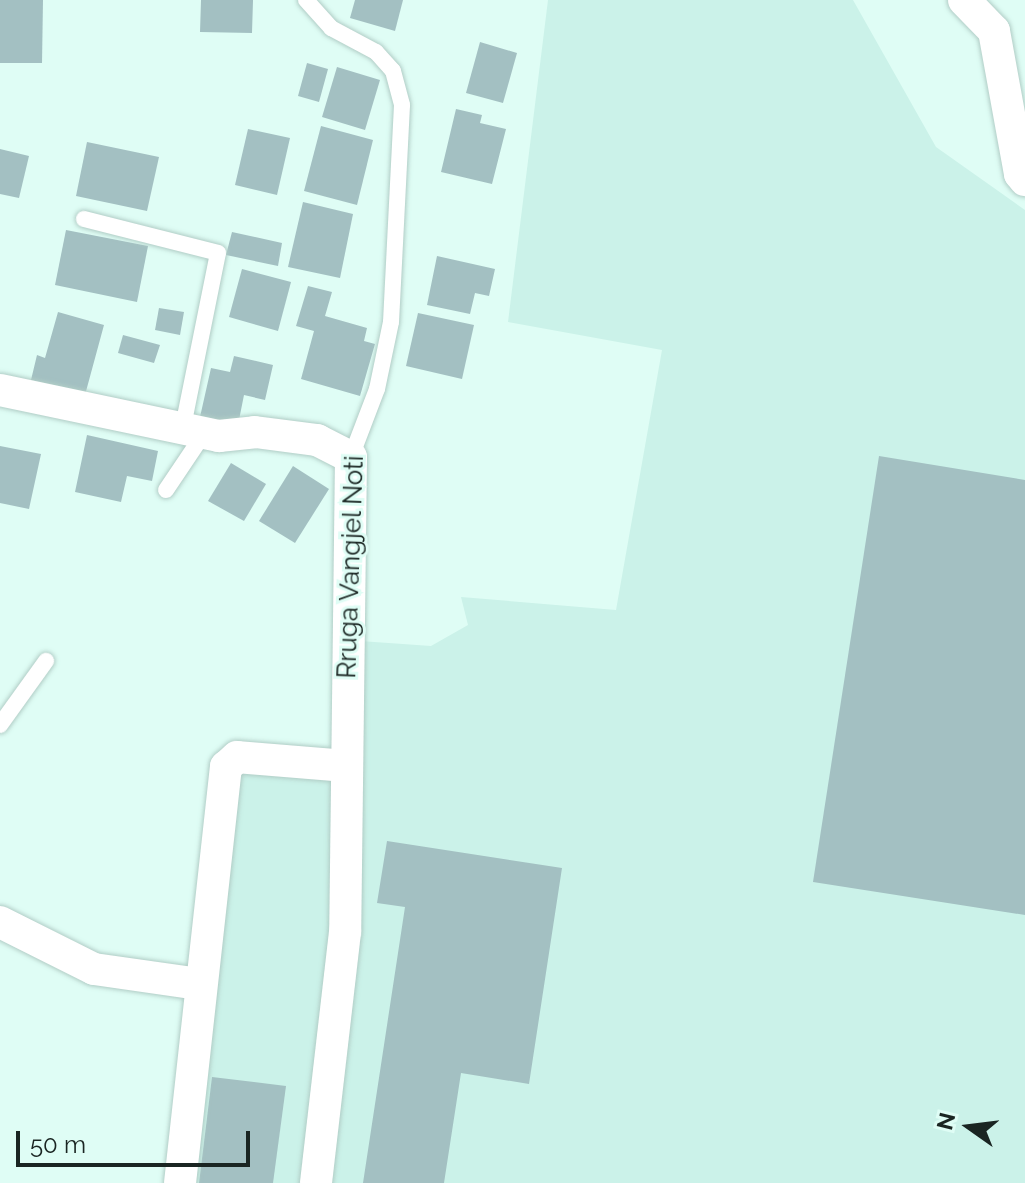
<!DOCTYPE html>
<style>
body{margin:0}
#map{position:relative;width:1025px;height:1183px;overflow:hidden;background:#dffdf5;font-family:Raleway,sans-serif}
div>[style]{position:absolute}
.built>*{inset:0;background:#cbf2e9}
.building>*{inset:0;background:#a3c0c2}
.roads{filter:drop-shadow(0 0 2px #b1cdc6) drop-shadow(0 0 2px #b1cdc6)}
.lane>*{height:16px;margin:-8px;padding:0 8px;transform-origin:8px;border-radius:8px;background:#fff}
.street>*{height:32px;margin:-16px;padding:0 16px;transform-origin:16px;border-radius:16px;background:#fff}
span{translate:-50% -50%;white-space:nowrap;text-align:center;line-height:1.15;-webkit-text-stroke:6px #dffdf5;paint-order:stroke}
.street-label{font-size:26px;color:#1a2522}
.north{position:absolute;left:929px;top:1087px;width:80px;height:80px;-webkit-text-stroke:6px #dffdf5;paint-order:stroke;rotate:284deg;font-size:22px;font-weight:700;line-height:32px;text-align:center;color:#1a2522}
.north::after{content:'';display:block;margin:auto;width:28px;height:36px;background:#1a2522;clip-path:polygon(50% 0,100% 100%,50% 72%,0 100%)}
.scale{position:absolute;left:16px;top:1131px;width:234px;height:36px;box-sizing:border-box;border:4px solid #1a2522;border-top:0;padding-left:10px;font-size:24px;line-height:28px;white-space:nowrap;color:#1a2522;-webkit-text-stroke:6px #dffdf5;paint-order:stroke}
</style>
<div id="map">
<div class="built">
<div style="clip-path:polygon(548px 0,853px 0,936px 147px,1025px 210px,1025px 1183px,180px 1183px,226px 767px,346px 765px,346px 640px,431px 646px,468px 625px,461px 597px,616px 610px,662px 350px,508px 322px)"></div>
</div>
<div class="building">
<div style="clip-path:polygon(0 0,43px 0,42px 63px,0 63px)"></div>
<div style="clip-path:polygon(201px 0,253px 0,252px 33px,200px 32px)"></div>
<div style="clip-path:polygon(355px 0,403px 0,395px 31px,350px 18px)"></div>
<div style="clip-path:polygon(480px 42px,517px 53px,503px 103px,466px 93px)"></div>
<div style="clip-path:polygon(307px 63px,328px 69px,319px 102px,298px 96px)"></div>
<div style="clip-path:polygon(337px 67px,380px 80px,365px 130px,322px 117px)"></div>
<div style="clip-path:polygon(456px 109px,482px 115px,480px 123px,506px 129px,492px 184px,441px 172px)"></div>
<div style="clip-path:polygon(321px 126px,373px 140px,357px 205px,304px 191px)"></div>
<div style="clip-path:polygon(248px 129px,290px 138px,277px 195px,235px 185px)"></div>
<div style="clip-path:polygon(87px 142px,159px 157px,147px 211px,76px 196px)"></div>
<div style="clip-path:polygon(0 149px,29px 156px,19px 198px,0 194px)"></div>
<div style="clip-path:polygon(303px 202px,353px 214px,340px 278px,288px 267px)"></div>
<div style="clip-path:polygon(66px 230px,148px 246px,137px 302px,55px 285px)"></div>
<div style="clip-path:polygon(232px 232px,282px 243px,278px 266px,226px 255px)"></div>
<div style="clip-path:polygon(437px 256px,495px 269px,489px 296px,475px 293px,470px 314px,427px 305px)"></div>
<div style="clip-path:polygon(242px 269px,291px 282px,278px 331px,229px 317px)"></div>
<div style="clip-path:polygon(308px 286px,332px 292px,325px 316px,367px 328px,364px 341px,375px 344px,360px 396px,301px 379px,314px 331px,296px 326px)"></div>
<div style="clip-path:polygon(159px 308px,184px 312px,180px 335px,155px 330px)"></div>
<div style="clip-path:polygon(58px 312px,104px 325px,85px 395px,31px 380px,37px 355px,45px 358px)"></div>
<div style="clip-path:polygon(418px 313px,474px 325px,462px 379px,406px 366px)"></div>
<div style="clip-path:polygon(123px 335px,160px 345px,154px 363px,118px 353px)"></div>
<div style="clip-path:polygon(234px 356px,273px 365px,265px 400px,244px 395px,238px 425px,200px 417px,211px 368px,230px 372px)"></div>
<div style="clip-path:polygon(87px 435px,158px 451px,152px 481px,127px 476px,121px 502px,75px 492px)"></div>
<div style="clip-path:polygon(0 446px,41px 454px,29px 509px,0 503px)"></div>
<div style="clip-path:polygon(879px 456px,1025px 480px,1025px 915px,813px 882px)"></div>
<div style="clip-path:polygon(231px 463px,266px 484px,244px 521px,208px 501px)"></div>
<div style="clip-path:polygon(293px 466px,329px 489px,295px 543px,259px 521px)"></div>
<div style="clip-path:polygon(387px 841px,562px 868px,529px 1084px,461px 1073px,444px 1183px,363px 1183px,405px 907px,377px 903px)"></div>
<div style="clip-path:polygon(212px 1077px,286px 1086px,273px 1183px,199px 1183px)"></div>
</div>
<div class="roads">
<div class="lane">
<div style="left:306px;top:0;width:38px;rotate:48deg"></div>
<div style="left:331px;top:28px;width:51px;rotate:28.1deg"></div>
<div style="left:376px;top:52px;width:25px;rotate:48deg"></div>
<div style="left:393px;top:71px;width:35px;rotate:75deg"></div>
<div style="left:402px;top:105px;width:217px;rotate:92.9deg"></div>
<div style="left:391px;top:322px;width:68px;rotate:101.8deg"></div>
<div style="left:377px;top:389px;width:73px;rotate:110.9deg"></div>
<div style="left:84px;top:219px;width:138px;rotate:14.2deg"></div>
<div style="left:218px;top:253px;width:177px;rotate:101.4deg"></div>
<div style="left:166px;top:490px;width:70px;rotate:-56.1deg"></div>
<div style="left:0;top:725px;width:79px;rotate:-54.3deg"></div>
</div>
<div class="street">
<div style="left:964px;top:0;width:43px;rotate:45.9deg"></div>
<div style="left:994px;top:31px;width:145px;rotate:79.7deg"></div>
<div style="left:1020px;top:174px;width:8px;rotate:50deg"></div>
<div style="left:0;top:390px;width:224px;rotate:11.9deg"></div>
<div style="left:219px;top:436px;width:36px;rotate:-6deg"></div>
<div style="left:255px;top:432px;width:63px;rotate:7.4deg"></div>
<div style="left:317px;top:440px;width:38px;rotate:27deg"></div>
<div style="left:351px;top:457px;width:475px;rotate:90.7deg"></div>
<div style="left:345px;top:932px;width:253px;rotate:96.6deg"></div>
<div style="left:0;top:922px;width:105px;rotate:26.6deg"></div>
<div style="left:94px;top:969px;width:107px;rotate:8.1deg"></div>
<div style="left:180px;top:1183px;width:419px;rotate:-83.7deg"></div>
<div style="left:226px;top:767px;width:15px;rotate:-42deg"></div>
<div style="left:237px;top:757px;width:109px;rotate:4.7deg"></div>
</div>
</div>
<div class="street-label">
<span style="left:351px;top:567px;rotate:-88deg">Rruga Vangjel Noti</span>
</div>
<div class="north">N</div>
<div class="scale">50 m</div>
</div>
